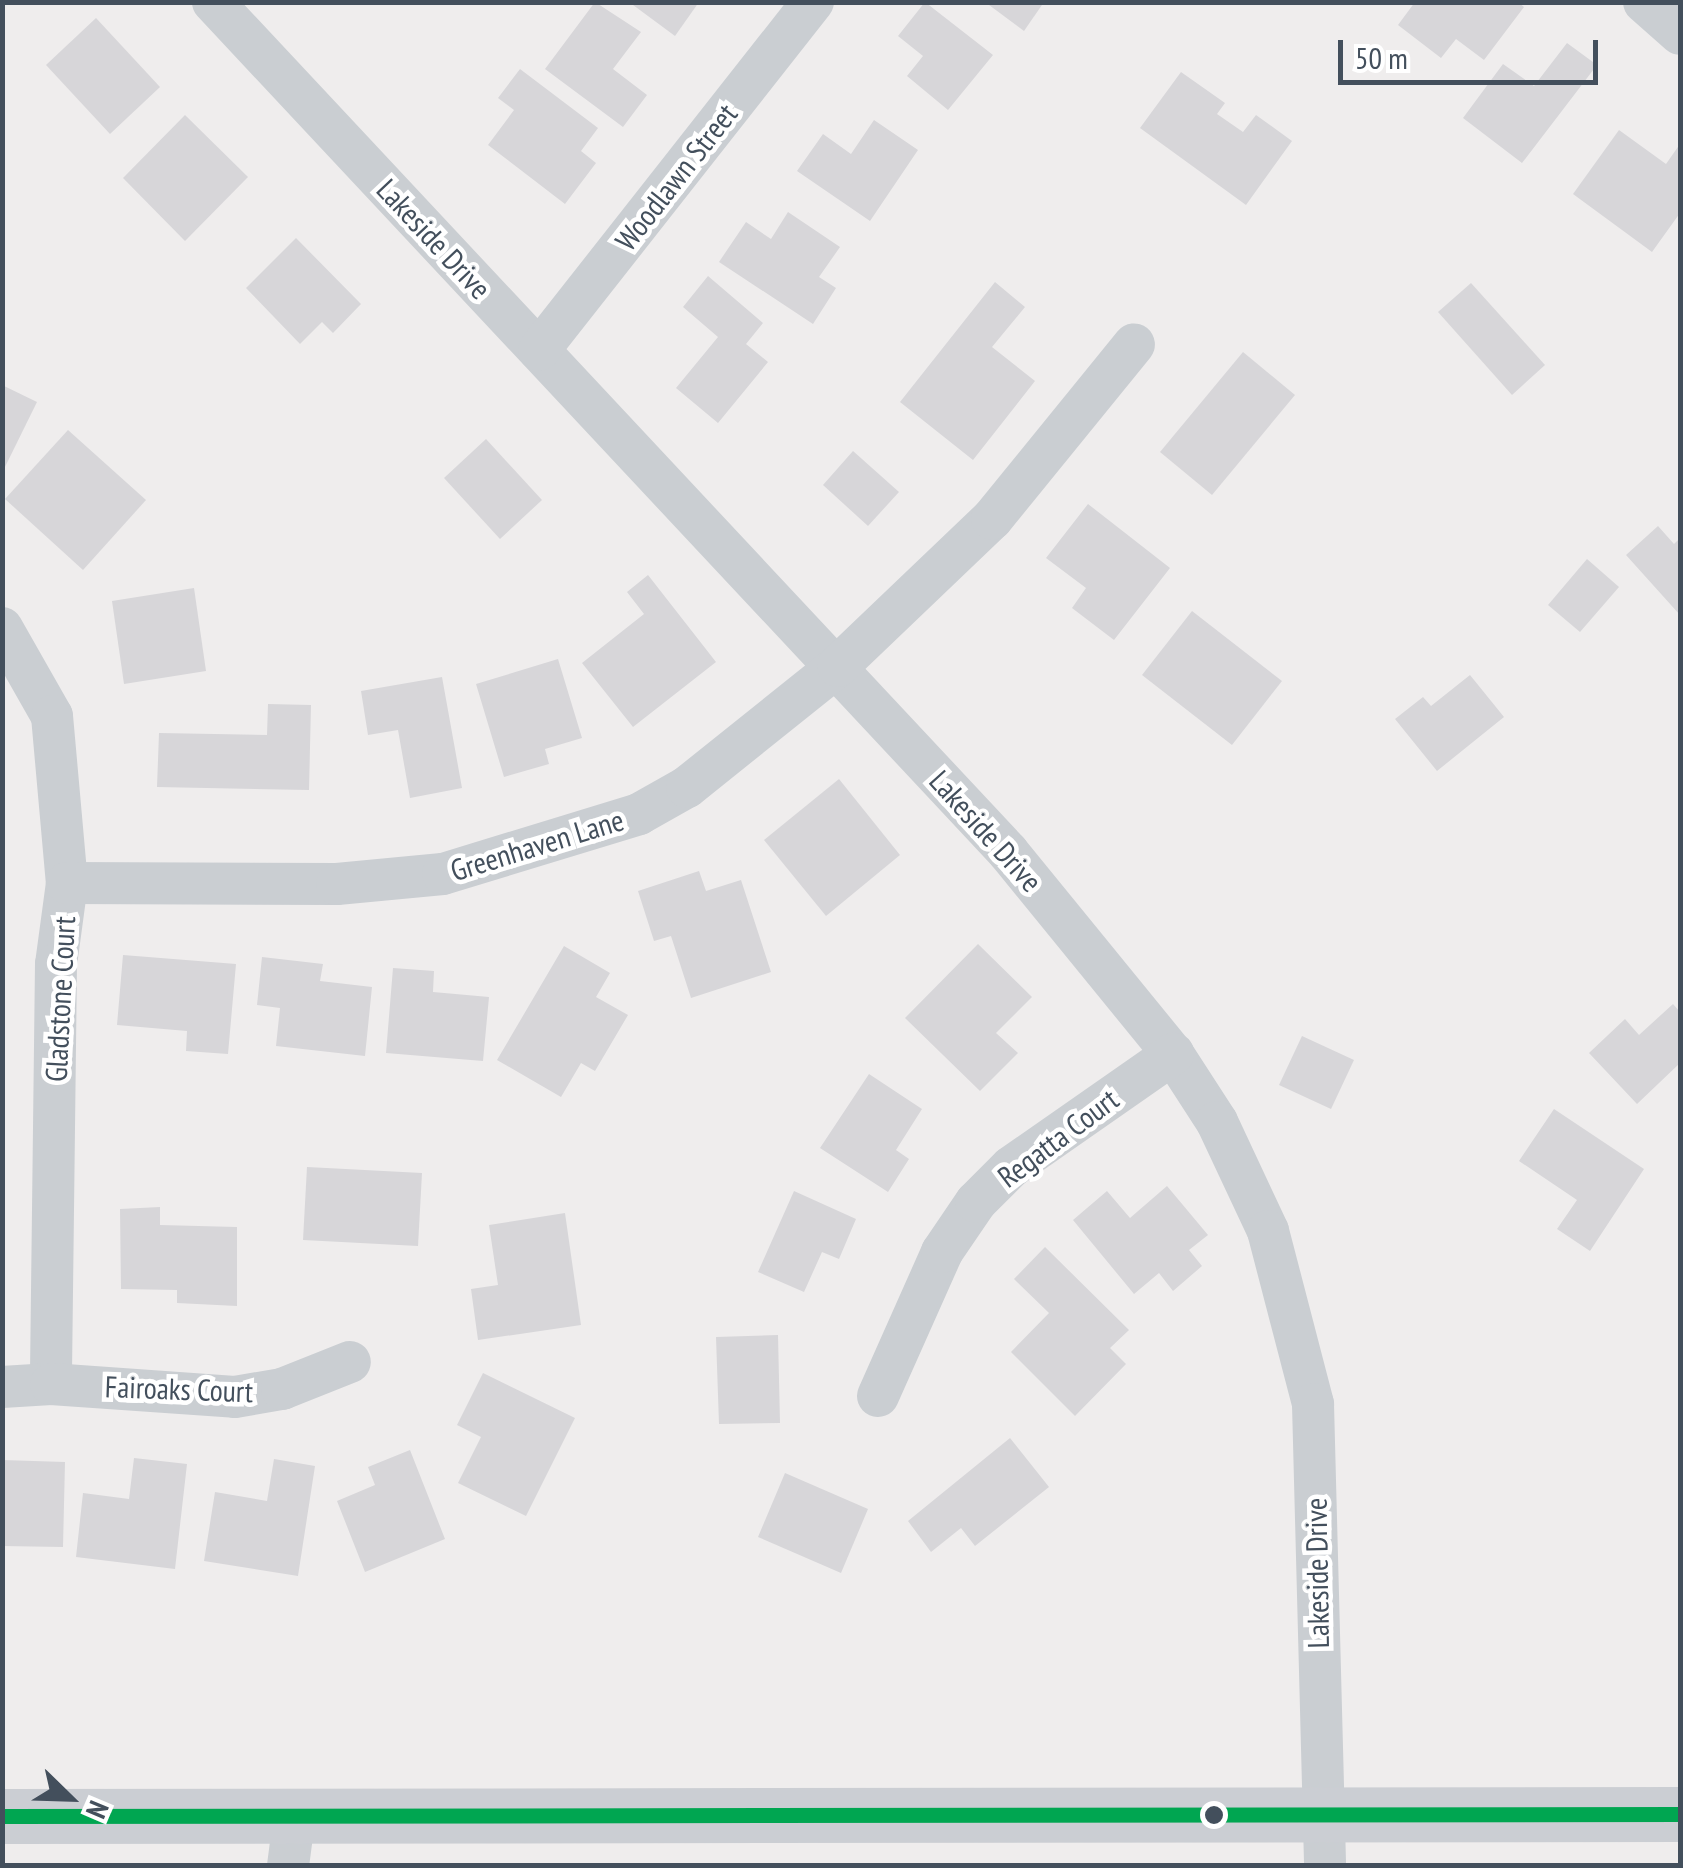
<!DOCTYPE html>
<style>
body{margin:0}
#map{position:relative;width:1683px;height:1868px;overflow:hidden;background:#efeded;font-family:"PT Sans Narrow",sans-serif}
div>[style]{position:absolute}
.building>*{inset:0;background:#d7d6d9}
.street>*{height:42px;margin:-21px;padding:0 21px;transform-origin:21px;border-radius:21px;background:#caced2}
.secondary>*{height:55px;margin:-27.5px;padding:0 27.5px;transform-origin:27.5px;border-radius:27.5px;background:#cbced3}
.bus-1>*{height:15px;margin:-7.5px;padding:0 7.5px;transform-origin:7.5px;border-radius:7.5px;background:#00a651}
.dots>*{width:28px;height:28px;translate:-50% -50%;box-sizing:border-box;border:5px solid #fff;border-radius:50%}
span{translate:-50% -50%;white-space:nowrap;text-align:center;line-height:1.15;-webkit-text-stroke:9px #fff;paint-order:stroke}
.street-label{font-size:30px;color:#434f5c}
.frame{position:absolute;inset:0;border:5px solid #434f5c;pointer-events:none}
.north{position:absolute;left:20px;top:1748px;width:100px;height:100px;-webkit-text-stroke:8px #fff;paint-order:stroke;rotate:113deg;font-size:28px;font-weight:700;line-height:40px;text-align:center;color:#434f5c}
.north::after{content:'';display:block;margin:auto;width:35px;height:45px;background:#434f5c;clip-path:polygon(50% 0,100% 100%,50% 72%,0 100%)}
.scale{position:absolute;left:1338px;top:40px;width:260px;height:45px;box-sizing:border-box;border:5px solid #434f5c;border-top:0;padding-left:12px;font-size:30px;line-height:35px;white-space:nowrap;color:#434f5c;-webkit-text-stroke:8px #fff;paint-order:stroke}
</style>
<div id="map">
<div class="building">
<div style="clip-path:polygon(595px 2px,641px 32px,613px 69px,647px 95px,623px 127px,545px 69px)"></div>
<div style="clip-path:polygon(629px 2px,699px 2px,675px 36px)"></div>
<div style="clip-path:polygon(925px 2px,993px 55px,948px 110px,907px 76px,923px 56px,898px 36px)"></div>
<div style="clip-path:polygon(985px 2px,1044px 2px,1024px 31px)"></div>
<div style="clip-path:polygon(1415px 2px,1518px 2px,1524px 7px,1484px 60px,1456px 39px,1441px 58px,1398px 25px)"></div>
<div style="clip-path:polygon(96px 18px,160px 87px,110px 134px,46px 65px)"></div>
<div style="clip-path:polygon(1567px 43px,1597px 65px,1522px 163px,1463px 118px,1503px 64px,1534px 86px)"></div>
<div style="clip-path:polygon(520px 69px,598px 128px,581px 151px,596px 163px,565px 204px,488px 145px,514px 110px,498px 98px)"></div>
<div style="clip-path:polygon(1181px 72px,1225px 103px,1217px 114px,1243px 132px,1256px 115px,1292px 141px,1246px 205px,1140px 128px)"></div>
<div style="clip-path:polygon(185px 115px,248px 177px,185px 241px,123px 178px)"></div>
<div style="clip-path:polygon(874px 120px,918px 150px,870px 221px,797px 171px,823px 134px,851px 154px)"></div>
<div style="clip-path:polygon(1619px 130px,1666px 164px,1680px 144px,1680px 213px,1652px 252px,1573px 194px)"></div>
<div style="clip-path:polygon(788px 212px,840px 247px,819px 277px,836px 288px,813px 324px,719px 262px,746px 222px,771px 239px)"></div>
<div style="clip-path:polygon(296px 238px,361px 304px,333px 333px,322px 322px,300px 344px,246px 288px)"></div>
<div style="clip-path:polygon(708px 276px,763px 323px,746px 344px,768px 362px,718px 423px,676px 388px,718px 337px,683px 307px)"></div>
<div style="clip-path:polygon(995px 282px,1025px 307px,992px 347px,1035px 381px,973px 460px,900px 402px)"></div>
<div style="clip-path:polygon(1471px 283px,1545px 365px,1512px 395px,1438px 312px)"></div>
<div style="clip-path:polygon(1243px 352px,1295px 395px,1212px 495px,1160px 452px)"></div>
<div style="clip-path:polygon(2px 385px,37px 402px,2px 473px)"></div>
<div style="clip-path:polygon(68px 430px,146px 500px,83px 570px,5px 499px)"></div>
<div style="clip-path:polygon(486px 439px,542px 500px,500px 539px,444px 478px)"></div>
<div style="clip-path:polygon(853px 451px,899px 492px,868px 526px,823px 485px)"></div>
<div style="clip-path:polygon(1088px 504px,1170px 568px,1114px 640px,1072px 608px,1086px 588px,1046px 558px)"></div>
<div style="clip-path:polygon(1658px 526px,1674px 544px,1680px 538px,1680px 615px,1626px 555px)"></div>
<div style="clip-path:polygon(1587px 559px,1619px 587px,1580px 632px,1548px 605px)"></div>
<div style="clip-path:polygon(648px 575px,716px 662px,633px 727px,582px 663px,644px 614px,627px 592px)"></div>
<div style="clip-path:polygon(194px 588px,206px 671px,124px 684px,112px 601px)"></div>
<div style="clip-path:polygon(1192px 611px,1282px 681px,1232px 745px,1142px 675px)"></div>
<div style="clip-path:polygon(558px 659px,582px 738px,545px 749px,549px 764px,504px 777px,476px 684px)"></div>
<div style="clip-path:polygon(1470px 675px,1504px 717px,1437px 771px,1395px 719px,1423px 697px,1431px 706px)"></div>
<div style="clip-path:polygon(442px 677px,462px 788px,410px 798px,398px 730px,368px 735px,361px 691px)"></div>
<div style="clip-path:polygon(268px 704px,311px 705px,309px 790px,157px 787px,159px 733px,267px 735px)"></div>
<div style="clip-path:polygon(839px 779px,900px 855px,826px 916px,764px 840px)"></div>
<div style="clip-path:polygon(699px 871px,706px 891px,741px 880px,771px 972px,691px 998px,671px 936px,654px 941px,638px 891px)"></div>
<div style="clip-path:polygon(978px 944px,1032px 997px,996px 1033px,1018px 1053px,980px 1091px,905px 1018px)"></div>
<div style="clip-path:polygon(564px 946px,610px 973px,596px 997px,628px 1015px,595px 1071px,581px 1063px,561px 1097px,497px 1060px)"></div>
<div style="clip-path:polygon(123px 955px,236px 964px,228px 1054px,186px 1051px,187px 1031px,117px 1025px)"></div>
<div style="clip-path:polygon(262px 957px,323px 964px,320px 981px,372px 987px,365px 1056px,276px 1046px,280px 1008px,257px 1005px)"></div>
<div style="clip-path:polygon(393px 968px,434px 971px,433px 992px,489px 997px,483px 1061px,386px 1053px)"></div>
<div style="clip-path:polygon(1673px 1004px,1680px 1012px,1680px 1063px,1637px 1104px,1589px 1053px,1625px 1019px,1639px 1035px)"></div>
<div style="clip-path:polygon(1302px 1036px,1354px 1060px,1331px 1109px,1279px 1085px)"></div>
<div style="clip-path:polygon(869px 1074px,922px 1109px,896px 1150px,909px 1159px,888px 1192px,820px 1148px)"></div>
<div style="clip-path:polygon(1554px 1109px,1644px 1169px,1590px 1251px,1557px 1229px,1577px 1200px,1519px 1161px)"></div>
<div style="clip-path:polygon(307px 1167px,422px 1173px,418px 1246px,303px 1240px)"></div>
<div style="clip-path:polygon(1167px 1186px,1208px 1235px,1189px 1250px,1202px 1266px,1173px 1291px,1159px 1273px,1134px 1294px,1073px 1220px,1107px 1191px,1130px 1218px)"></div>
<div style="clip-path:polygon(794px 1191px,856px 1219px,839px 1259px,822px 1252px,804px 1292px,758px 1272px)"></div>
<div style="clip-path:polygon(160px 1207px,160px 1225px,237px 1227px,237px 1306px,177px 1303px,177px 1290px,121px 1289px,120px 1209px)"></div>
<div style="clip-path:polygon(565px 1213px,581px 1325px,478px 1340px,471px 1289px,498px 1285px,489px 1225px)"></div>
<div style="clip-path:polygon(1045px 1247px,1129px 1330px,1110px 1348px,1126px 1364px,1075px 1416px,1011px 1352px,1049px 1313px,1014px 1279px)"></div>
<div style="clip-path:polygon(778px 1335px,780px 1423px,719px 1424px,716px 1337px)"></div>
<div style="clip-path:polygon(483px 1373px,575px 1418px,526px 1516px,458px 1483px,481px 1437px,457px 1425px)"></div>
<div style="clip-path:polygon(1010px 1438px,1049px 1487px,975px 1546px,961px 1528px,931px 1552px,908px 1521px)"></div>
<div style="clip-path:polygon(410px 1450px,445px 1539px,365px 1572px,337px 1501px,375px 1485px,368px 1467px)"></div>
<div style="clip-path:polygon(134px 1458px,187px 1464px,175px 1569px,76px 1557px,83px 1493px,129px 1499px)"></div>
<div style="clip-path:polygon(274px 1459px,315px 1466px,298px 1576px,204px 1561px,215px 1492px,267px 1501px)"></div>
<div style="clip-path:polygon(2px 1460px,65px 1462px,63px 1547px,2px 1546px)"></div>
<div style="clip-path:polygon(785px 1473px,868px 1509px,841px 1573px,758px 1537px)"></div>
</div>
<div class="street">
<div style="left:213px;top:2px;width:1164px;rotate:46.91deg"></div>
<div style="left:1008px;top:852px;width:261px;rotate:50.8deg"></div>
<div style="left:1173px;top:1054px;width:81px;rotate:57.1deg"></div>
<div style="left:1217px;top:1122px;width:120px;rotate:64.9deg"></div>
<div style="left:1268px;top:1231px;width:179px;rotate:75.4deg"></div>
<div style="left:1313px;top:1404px;width:462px;rotate:88.5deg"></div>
<div style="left:1644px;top:2px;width:48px;rotate:41.6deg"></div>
<div style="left:539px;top:350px;width:443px;rotate:-51.8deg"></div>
<div style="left:2px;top:628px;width:101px;rotate:60.4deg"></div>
<div style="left:52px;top:716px;width:168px;rotate:84.9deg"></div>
<div style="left:67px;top:883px;width:82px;rotate:97.7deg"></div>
<div style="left:56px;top:964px;width:420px;rotate:90.7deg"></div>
<div style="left:67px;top:883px;width:270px;rotate:0.2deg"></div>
<div style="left:337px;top:884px;width:106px;rotate:-5.4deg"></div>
<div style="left:443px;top:874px;width:205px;rotate:-17deg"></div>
<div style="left:639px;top:814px;width:55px;rotate:-29.4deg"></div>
<div style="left:687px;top:787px;width:193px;rotate:-38.7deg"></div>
<div style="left:838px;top:666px;width:213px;rotate:-43.7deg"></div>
<div style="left:992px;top:519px;width:225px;rotate:-50.9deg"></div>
<div style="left:2px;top:1387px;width:49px;rotate:-3.5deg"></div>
<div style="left:51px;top:1384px;width:184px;rotate:4deg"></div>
<div style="left:235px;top:1397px;width:48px;rotate:-9.7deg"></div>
<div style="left:282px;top:1389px;width:73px;rotate:-21.7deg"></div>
<div style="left:878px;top:1396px;width:158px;rotate:-66deg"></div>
<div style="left:942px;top:1252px;width:60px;rotate:-55.8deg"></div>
<div style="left:976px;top:1202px;width:49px;rotate:-45deg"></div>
<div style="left:1011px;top:1167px;width:198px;rotate:-34.9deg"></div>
<div style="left:288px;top:1866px;width:46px;rotate:-82.6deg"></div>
</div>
<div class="secondary">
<div style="left:2px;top:1816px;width:1678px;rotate:-0.07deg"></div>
</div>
<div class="bus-1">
<div style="left:2px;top:1816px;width:1678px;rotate:-0.07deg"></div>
</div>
<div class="dots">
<div style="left:1214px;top:1815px;background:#434f5c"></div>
</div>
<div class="street-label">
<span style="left:676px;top:177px;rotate:-52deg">Woodlawn Street</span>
<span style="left:434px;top:239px;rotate:47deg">Lakeside Drive</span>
<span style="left:986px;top:831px;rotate:48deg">Lakeside Drive</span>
<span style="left:537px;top:845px;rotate:-17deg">Greenhaven Lane</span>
<span style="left:60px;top:999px;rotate:-87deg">Gladstone Court</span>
<span style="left:1058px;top:1138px;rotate:-37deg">Regatta Court</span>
<span style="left:179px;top:1389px;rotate:2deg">Fairoaks Court</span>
<span style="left:1317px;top:1573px;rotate:-91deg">Lakeside Drive</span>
</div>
<div class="frame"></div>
<div class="north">N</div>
<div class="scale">50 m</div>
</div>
